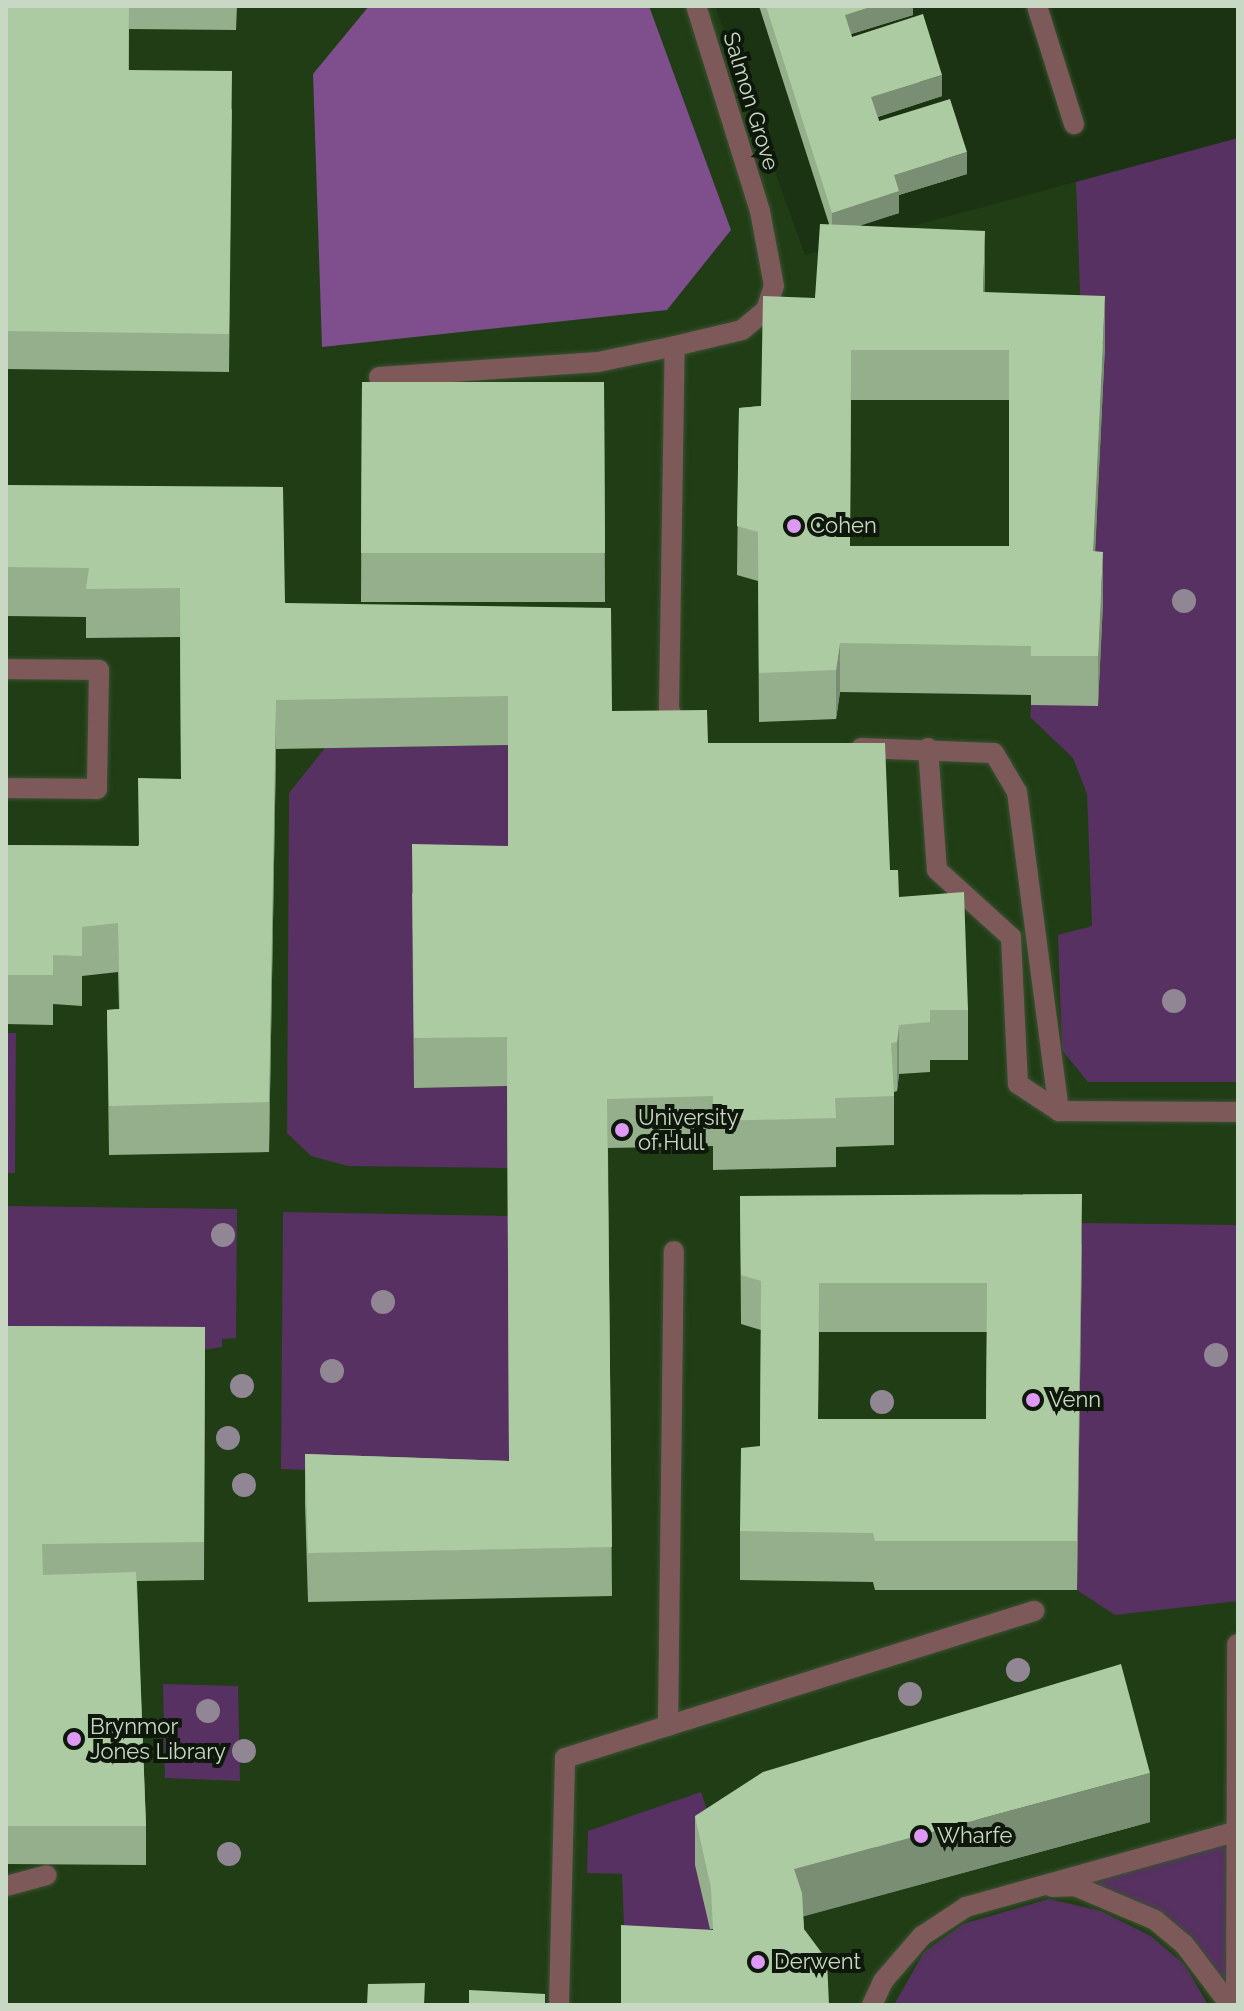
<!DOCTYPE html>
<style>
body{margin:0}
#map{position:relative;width:1244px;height:2011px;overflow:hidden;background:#1b3312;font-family:Raleway,sans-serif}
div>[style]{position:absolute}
.built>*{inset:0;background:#203d15}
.green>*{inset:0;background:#563161}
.forest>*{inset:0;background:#7e4e8d}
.roads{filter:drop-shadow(0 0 2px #3a5132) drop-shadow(0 0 2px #3a5132)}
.minor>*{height:20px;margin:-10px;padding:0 10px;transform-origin:10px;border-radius:10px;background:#7e595a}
.trees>*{width:24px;height:24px;margin:-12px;border-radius:50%;background:#918694}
.wall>*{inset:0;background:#95af8c}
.shaded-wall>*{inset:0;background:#798e72}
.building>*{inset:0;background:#adcba3}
.dots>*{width:22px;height:22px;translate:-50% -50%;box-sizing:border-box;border:4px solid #0d180a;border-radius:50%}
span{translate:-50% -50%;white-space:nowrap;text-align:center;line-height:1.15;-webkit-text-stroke:8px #0d180a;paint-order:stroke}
.street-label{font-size:22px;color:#c9d8c4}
.poi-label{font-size:22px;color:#c9d8c4}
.left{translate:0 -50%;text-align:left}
.frame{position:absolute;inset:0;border:8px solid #c9d8c4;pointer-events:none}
</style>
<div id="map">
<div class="built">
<div style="clip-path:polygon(6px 6px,715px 6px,805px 255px,1238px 138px,1238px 2005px,6px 2005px)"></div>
</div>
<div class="green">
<div style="clip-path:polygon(1238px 138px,1238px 1082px,1088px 1082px,1062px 1050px,1058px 935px,1092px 926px,1087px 794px,1073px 758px,1030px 717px,1031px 705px,1098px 705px,1103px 602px,1093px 600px,1105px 345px,1082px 344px,1076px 182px)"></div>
<div style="clip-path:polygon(508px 745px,508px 895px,414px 1087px,507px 1086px,508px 1168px,348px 1166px,311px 1156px,287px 1133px,289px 793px,325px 748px)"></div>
<div style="clip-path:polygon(6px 1033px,16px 1033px,15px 1173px,6px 1173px)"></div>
<div style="clip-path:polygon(6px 1206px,237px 1209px,236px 1338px,222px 1339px,222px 1347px,203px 1350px,6px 1356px)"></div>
<div style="clip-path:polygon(283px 1212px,508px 1216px,512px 1478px,281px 1469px)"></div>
<div style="clip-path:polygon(1082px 1223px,1238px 1225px,1238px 1601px,1115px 1615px,1077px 1590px)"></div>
<div style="clip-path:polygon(163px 1684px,238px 1686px,240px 1781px,165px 1778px)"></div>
<div style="clip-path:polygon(701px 1792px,720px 1849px,711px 1937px,625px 1952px,622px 1874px,587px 1873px,588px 1831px)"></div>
<div style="clip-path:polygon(1233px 1831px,1236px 2005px,1184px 1944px,1075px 1886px)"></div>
<div style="clip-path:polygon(1049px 1899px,1101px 1911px,1151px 1936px,1185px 1965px,1208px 2005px,894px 2005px,924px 1952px,963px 1924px)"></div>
</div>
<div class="forest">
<div style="clip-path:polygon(369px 6px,649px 6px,731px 230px,667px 310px,322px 347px,313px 74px)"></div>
</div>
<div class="roads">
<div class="minor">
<div style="left:1037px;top:6px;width:124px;rotate:72.6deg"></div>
<div style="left:379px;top:377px;width:220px;rotate:-3.9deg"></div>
<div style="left:598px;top:362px;width:79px;rotate:-11.7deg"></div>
<div style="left:6px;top:669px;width:93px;rotate:0.6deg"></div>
<div style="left:99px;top:670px;width:119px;rotate:91deg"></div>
<div style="left:97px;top:789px;width:91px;rotate:-179.4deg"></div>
<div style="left:679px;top:736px;width:30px;rotate:-110deg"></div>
<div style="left:669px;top:708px;width:362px;rotate:-89.1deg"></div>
<div style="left:675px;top:346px;width:69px;rotate:-13.4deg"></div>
<div style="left:742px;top:330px;width:31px;rotate:-40deg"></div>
<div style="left:766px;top:310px;width:25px;rotate:-72deg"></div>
<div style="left:774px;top:286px;width:76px;rotate:-100.6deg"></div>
<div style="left:760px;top:211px;width:215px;rotate:-107.3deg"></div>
<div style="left:861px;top:748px;width:133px;rotate:2.2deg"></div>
<div style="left:994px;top:753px;width:45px;rotate:59.5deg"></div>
<div style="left:1017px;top:792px;width:322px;rotate:82.5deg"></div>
<div style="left:928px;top:748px;width:122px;rotate:85.8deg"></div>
<div style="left:937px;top:870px;width:100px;rotate:42.2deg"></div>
<div style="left:1011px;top:937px;width:147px;rotate:87.3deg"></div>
<div style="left:1018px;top:1084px;width:49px;rotate:33.4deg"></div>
<div style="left:1059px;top:1111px;width:179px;rotate:0.3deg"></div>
<div style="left:668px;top:1726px;width:475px;rotate:-89.3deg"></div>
<div style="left:6px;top:1886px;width:42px;rotate:-15deg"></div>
<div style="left:1052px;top:1887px;width:23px;rotate:-2deg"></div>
<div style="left:1075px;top:1886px;width:87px;rotate:23deg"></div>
<div style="left:1155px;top:1920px;width:38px;rotate:40deg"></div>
<div style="left:1184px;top:1944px;width:76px;rotate:53deg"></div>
<div style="left:559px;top:2005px;width:247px;rotate:-88.6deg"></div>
<div style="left:565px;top:1758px;width:492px;rotate:-17.4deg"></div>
<div style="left:872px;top:2005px;width:26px;rotate:-65deg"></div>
<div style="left:883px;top:1981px;width:60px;rotate:-49.1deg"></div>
<div style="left:922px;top:1936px;width:53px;rotate:-33.4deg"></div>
<div style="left:966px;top:1907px;width:282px;rotate:-15.6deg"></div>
<div style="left:1236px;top:2005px;width:361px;rotate:-89.8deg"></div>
</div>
</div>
<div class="trees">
<div style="left:1184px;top:601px"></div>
<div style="left:1174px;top:1001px"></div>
<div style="left:223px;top:1235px"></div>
<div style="left:383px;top:1302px"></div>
<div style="left:1216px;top:1355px"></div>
<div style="left:332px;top:1371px"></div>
<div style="left:242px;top:1386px"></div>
<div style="left:882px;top:1402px"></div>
<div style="left:228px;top:1438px"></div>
<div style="left:244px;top:1485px"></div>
<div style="left:1018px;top:1670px"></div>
<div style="left:910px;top:1694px"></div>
<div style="left:208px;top:1711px"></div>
<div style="left:244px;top:1751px"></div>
<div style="left:229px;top:1854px"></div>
</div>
<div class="wall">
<div style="clip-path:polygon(6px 6px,237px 6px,236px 30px,129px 29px,129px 70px,232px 109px,229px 372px,6px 369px)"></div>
<div style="clip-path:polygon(evenodd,759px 6px,913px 6px,913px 15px,851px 34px,852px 37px,942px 96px,878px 117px,879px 121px,967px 174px,899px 195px,899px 213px,860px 225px,985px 292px,1105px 345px,1095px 551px,1103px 602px,1098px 706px,1031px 705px,1031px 695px,840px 692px,836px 719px,759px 722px,758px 581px,737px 575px,739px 408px,761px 406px,815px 298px,829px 224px,759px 6px,851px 400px,1009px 400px,1009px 546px,850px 546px,851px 400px)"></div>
<div style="clip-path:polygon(362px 382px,604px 382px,605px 602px,361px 602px)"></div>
<div style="clip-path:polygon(6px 485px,285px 603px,708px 743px,890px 870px,899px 897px,968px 1010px,968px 1060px,930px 1060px,930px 1072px,899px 1074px,897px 1091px,894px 1092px,894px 1145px,836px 1147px,836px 1167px,713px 1170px,713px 1146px,608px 1148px,612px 1596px,308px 1602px,305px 1504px,305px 1454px,509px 1461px,507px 1086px,414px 1088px,412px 893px,508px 846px,508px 745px,276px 749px,269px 1152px,109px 1155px,107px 1010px,119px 1009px,118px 972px,82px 976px,82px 1006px,53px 1004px,53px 1025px,6px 1024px,6px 845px,138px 846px,181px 779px,180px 637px,86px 638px,86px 617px,6px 616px)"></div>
<div style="clip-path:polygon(evenodd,740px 1196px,1082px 1244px,1077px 1590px,875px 1590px,873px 1582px,740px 1580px,740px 1531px,760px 1446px,761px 1330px,741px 1324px,740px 1196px,819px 1332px,987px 1332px,986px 1419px,818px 1419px,819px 1332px)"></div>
<div style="clip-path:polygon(6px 1326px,205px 1327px,204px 1580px,137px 1581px,146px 1826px,146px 1865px,6px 1864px)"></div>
<div style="clip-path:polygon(695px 1816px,1150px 1822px,803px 1916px,804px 1929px,710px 1929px,695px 1865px)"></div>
</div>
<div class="shaded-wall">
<div style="clip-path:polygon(873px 6px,913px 6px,913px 15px,845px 36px,845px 15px)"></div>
<div style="clip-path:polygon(942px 75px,942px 96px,871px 119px,871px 97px)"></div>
<div style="clip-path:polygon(967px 152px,967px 174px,899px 195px,899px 213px,832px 235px,832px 213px,894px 175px)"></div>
<div style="clip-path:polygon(985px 231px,985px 280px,983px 341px,983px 292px)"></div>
<div style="clip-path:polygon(1105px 296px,1105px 345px,1093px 600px,1093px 551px)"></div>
<div style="clip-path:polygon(1103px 552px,1103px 602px,1098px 706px,1098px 656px)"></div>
<div style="clip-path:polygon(840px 643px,840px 692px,836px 719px,836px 670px)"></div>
<div style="clip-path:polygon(276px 700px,276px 749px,269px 1152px,269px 1102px)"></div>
<div style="clip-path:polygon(899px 1025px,899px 1074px,897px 1091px,897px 1042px)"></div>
<div style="clip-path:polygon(1082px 1194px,1082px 1244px,1077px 1590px,1077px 1541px)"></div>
<div style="clip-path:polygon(1150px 1773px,1150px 1822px,794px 1919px,794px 1869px)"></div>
</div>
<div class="building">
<div style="clip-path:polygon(6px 6px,129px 6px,128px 70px,232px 71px,229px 334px,6px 331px)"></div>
<div style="clip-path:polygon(766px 6px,873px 6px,845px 15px,852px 37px,923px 14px,942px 75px,871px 97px,879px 121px,950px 99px,967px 152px,894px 175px,899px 191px,832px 213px)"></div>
<div style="clip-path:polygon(evenodd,820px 224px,985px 231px,983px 292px,1105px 296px,1093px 551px,1103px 552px,1098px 656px,1031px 656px,1031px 646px,840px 643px,836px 670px,759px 673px,758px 532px,737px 526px,739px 408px,761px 406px,763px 296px,815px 298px,820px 224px,851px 350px,1009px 350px,1009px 546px,850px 546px,851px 350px)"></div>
<div style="clip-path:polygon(362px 382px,604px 382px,605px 553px,361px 553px)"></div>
<div style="clip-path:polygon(6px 485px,283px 487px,285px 603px,611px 608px,612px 711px,707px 710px,708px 743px,885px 743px,890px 870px,898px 870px,899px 897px,964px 892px,968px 1010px,930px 1010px,930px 1022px,899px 1025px,897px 1042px,891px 1043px,894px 1096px,835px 1098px,836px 1118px,713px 1121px,713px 1096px,607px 1099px,612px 1547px,308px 1553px,305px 1454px,509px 1461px,507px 1037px,414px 1038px,412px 844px,508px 846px,508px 696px,276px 700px,269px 1102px,109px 1106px,107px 1010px,120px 1009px,118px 923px,82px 927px,82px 956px,53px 955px,53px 975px,6px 975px,6px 845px,139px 846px,138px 778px,181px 779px,180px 588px,86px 589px,89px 568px,6px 567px)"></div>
<div style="clip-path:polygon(evenodd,1082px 1194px,1077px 1541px,875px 1541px,873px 1533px,740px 1531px,741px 1448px,760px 1446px,761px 1281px,741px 1275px,740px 1196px,1082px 1194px,819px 1283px,987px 1283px,986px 1419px,818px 1419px,819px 1283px)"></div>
<div style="clip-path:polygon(6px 1326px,205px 1327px,204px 1542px,42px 1544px,43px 1575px,136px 1572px,146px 1826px,6px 1826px)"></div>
<div style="clip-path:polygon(1121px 1664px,1150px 1773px,794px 1869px,802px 1893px,804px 1929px,827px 1960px,829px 2005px,621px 2005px,621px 1925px,713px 1930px,711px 1888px,695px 1816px,763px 1772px)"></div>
<div style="clip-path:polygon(425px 1983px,424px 2005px,367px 2005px,368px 1984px)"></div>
<div style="clip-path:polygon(469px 1990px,545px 1994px,545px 2005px,469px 2005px)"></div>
</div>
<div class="dots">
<div style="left:794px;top:526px;background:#dd99f3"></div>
<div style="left:622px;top:1130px;background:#dd99f3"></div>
<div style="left:1033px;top:1400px;background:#dd99f3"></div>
<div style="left:74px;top:1739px;background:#dd99f3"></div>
<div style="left:921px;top:1836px;background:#dd99f3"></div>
<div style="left:758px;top:1962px;background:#dd99f3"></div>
</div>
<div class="street-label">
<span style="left:751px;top:101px;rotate:73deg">Salmon Grove</span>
</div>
<div class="poi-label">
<span class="left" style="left:810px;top:526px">Cohen</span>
<span class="left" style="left:638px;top:1130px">University<br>of Hull</span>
<span class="left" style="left:1049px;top:1400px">Venn</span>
<span class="left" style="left:90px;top:1739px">Brynmor<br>Jones Library</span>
<span class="left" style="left:937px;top:1836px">Wharfe</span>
<span class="left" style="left:774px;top:1962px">Derwent</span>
</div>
<div class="frame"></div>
</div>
